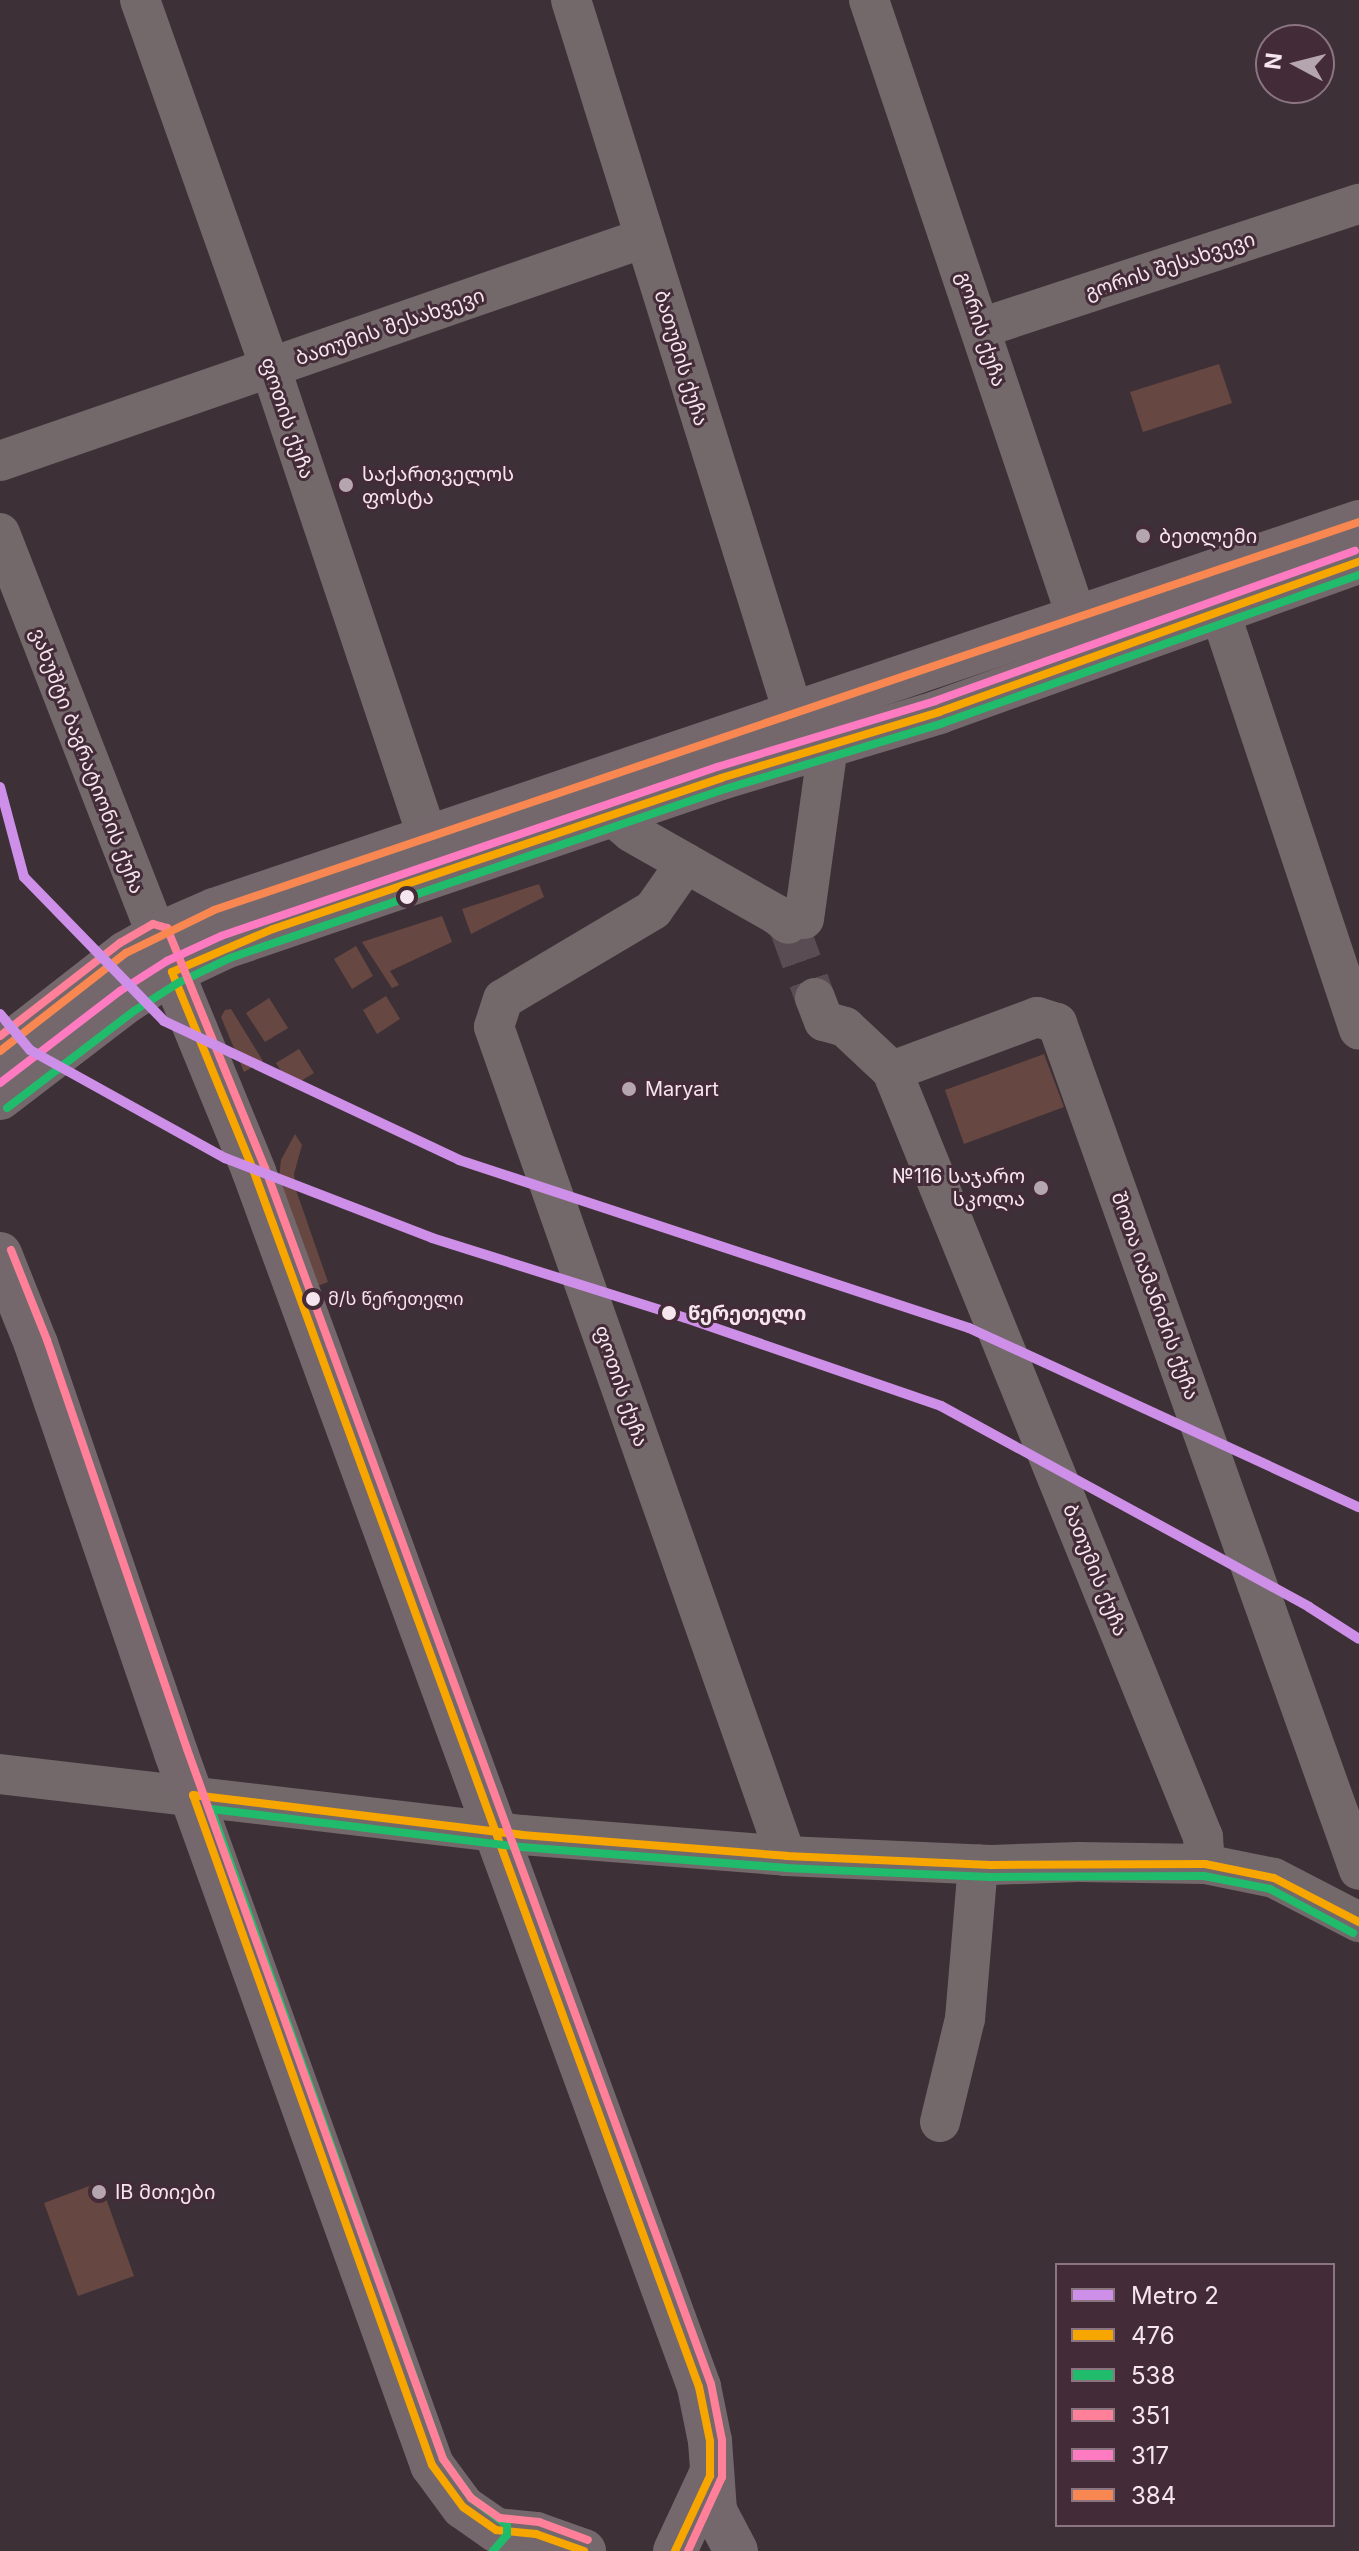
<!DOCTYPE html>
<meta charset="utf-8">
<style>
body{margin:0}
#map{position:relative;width:1359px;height:2551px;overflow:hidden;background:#3d3137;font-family:Inter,"Noto Sans Georgian",sans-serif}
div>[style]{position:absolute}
.green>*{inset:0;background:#674741}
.minor-tunnel>*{height:40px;margin-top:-20px;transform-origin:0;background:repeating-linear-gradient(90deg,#594c52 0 40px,transparent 0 60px)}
.minor>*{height:40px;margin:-20px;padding:0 20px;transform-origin:20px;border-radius:20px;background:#73686a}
.major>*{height:44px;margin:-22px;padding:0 22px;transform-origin:22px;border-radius:22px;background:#74686c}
.bus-1>*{height:8px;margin:-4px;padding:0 4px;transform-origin:4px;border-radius:4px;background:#f7a600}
.bus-2>*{height:8px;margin:-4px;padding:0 4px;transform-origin:4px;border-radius:4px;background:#20bc6c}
.bus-3>*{height:8px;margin:-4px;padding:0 4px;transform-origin:4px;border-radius:4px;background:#ff8098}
.bus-4>*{height:8px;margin:-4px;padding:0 4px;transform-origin:4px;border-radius:4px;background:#fe7ac1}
.bus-5>*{height:8px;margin:-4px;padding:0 4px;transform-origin:4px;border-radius:4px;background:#f88751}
.metro-1>*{height:10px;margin:-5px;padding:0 5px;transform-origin:5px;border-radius:5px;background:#ce8fe9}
.dots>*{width:22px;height:22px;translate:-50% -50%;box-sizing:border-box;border:4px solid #432b38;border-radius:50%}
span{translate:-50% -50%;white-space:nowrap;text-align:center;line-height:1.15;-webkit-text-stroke:6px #432b38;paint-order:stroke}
.bus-label{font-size:18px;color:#f5e5ed}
.left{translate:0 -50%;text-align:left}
.street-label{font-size:20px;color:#f5e5ed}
.poi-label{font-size:20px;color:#f5e5ed}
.right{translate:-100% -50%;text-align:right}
.stop-label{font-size:20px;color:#f5e5ed;font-weight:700}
.legend{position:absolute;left:1055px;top:2263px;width:280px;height:264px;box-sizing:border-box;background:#432b38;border:2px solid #8a7580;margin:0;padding:10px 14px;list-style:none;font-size:24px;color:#f5e5ed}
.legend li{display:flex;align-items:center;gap:16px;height:40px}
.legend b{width:40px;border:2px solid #8a7580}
.north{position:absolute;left:1255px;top:24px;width:80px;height:80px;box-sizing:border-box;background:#432b38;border:2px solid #8a7580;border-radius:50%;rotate:277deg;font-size:22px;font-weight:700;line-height:32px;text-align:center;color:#f5e5ed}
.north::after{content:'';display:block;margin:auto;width:28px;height:36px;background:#b5a6ad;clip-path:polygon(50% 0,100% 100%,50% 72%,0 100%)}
</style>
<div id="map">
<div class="green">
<div style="clip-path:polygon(1219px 364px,1232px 403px,1143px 432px,1130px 392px)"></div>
<div style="clip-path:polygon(539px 884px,544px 897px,471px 934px,462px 909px)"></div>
<div style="clip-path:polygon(442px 916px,452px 942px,390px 971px,399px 985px,392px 988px,362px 942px)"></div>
<div style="clip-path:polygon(356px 946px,373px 976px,352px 989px,334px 959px)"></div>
<div style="clip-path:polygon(386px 996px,400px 1019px,377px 1034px,363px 1010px)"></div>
<div style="clip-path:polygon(269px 998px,288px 1028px,265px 1042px,246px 1013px)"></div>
<div style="clip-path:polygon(231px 1009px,263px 1061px,244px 1072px,221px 1017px,225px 1010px)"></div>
<div style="clip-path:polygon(299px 1049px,314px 1073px,291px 1087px,276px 1063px)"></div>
<div style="clip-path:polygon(1044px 1054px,1064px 1107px,964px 1144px,945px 1090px)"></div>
<div style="clip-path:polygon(295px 1134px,302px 1145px,294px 1174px,296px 1190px,328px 1282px,312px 1288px,278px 1186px,281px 1160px)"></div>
<div style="clip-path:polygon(100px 2182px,134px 2276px,78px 2296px,44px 2203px)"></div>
</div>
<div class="minor-tunnel">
<div style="left:788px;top:924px;width:79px;rotate:70deg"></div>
</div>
<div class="minor">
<div style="left:140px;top:0;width:392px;rotate:70.5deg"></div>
<div style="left:271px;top:369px;width:495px;rotate:71.5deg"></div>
<div style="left:571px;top:0;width:749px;rotate:72.68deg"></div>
<div style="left:869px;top:0;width:684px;rotate:71.41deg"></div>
<div style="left:981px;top:328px;width:398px;rotate:-18.2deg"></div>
<div style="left:0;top:461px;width:682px;rotate:-19.1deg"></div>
<div style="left:0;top:533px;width:432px;rotate:68.7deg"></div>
<div style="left:1220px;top:612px;width:440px;rotate:71.6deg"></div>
<div style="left:611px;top:815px;width:26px;rotate:40deg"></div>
<div style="left:631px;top:832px;width:168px;rotate:29.6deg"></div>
<div style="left:777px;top:915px;width:14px;rotate:39deg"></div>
<div style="left:686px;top:863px;width:57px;rotate:125.1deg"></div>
<div style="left:653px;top:910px;width:174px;rotate:149.3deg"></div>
<div style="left:503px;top:999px;width:29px;rotate:108deg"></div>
<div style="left:494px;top:1027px;width:879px;rotate:70.6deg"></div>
<div style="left:804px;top:919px;width:175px;rotate:-82.1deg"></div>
<div style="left:815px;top:998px;width:25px;rotate:69deg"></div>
<div style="left:824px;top:1021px;width:22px;rotate:16deg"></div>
<div style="left:845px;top:1027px;width:64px;rotate:43.1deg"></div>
<div style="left:892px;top:1071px;width:827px;rotate:67.9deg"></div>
<div style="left:1203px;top:1837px;width:27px;rotate:86deg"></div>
<div style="left:892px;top:1071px;width:155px;rotate:-20.4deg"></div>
<div style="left:1037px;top:1017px;width:21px;rotate:17deg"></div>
<div style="left:1057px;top:1023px;width:899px;rotate:70.38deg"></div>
<div style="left:0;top:1774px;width:526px;rotate:6.67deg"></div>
<div style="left:522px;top:1835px;width:265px;rotate:4.5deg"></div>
<div style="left:786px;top:1856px;width:205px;rotate:2.5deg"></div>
<div style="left:991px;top:1865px;width:88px;rotate:-2deg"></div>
<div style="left:1079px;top:1862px;width:126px;rotate:0.9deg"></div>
<div style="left:1205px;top:1864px;width:70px;rotate:11.5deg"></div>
<div style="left:1274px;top:1878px;width:96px;rotate:27.4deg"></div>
<div style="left:940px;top:2122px;width:106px;rotate:-76.4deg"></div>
<div style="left:965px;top:2019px;width:155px;rotate:-85.2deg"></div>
</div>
<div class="major">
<div style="left:157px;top:935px;width:256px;rotate:67.7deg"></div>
<div style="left:254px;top:1172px;width:1294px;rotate:69.88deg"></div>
<div style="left:699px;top:2387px;width:55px;rotate:78.5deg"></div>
<div style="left:710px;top:2441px;width:70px;rotate:85.9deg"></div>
<div style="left:715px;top:2511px;width:45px;rotate:62.3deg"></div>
<div style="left:0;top:1051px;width:160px;rotate:-37.9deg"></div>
<div style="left:126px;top:953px;width:36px;rotate:-30deg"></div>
<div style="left:157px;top:935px;width:62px;rotate:-23.7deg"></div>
<div style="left:214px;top:910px;width:1209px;rotate:-18.72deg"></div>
<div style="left:0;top:1098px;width:160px;rotate:-37.4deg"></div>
<div style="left:127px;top:1001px;width:54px;rotate:-32.8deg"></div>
<div style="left:172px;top:972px;width:59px;rotate:-25.3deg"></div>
<div style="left:225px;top:947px;width:524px;rotate:-18.82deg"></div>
<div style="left:721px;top:778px;width:228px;rotate:-16.8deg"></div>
<div style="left:939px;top:712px;width:446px;rotate:-19.7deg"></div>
<div style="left:0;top:1254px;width:97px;rotate:68.2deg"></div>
<div style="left:36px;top:1344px;width:432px;rotate:71.1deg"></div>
<div style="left:176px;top:1753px;width:757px;rotate:70.22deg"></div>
<div style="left:432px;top:2465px;width:52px;rotate:53.6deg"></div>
<div style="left:463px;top:2507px;width:40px;rotate:34.9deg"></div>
<div style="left:496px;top:2530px;width:40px;rotate:5.7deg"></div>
<div style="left:536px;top:2534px;width:51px;rotate:19.5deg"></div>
<div style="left:675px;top:2551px;width:83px;rotate:-65deg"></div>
</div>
<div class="bus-1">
<div style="left:584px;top:2551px;width:51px;rotate:-160.5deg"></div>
<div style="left:536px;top:2534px;width:40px;rotate:-174.3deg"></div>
<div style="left:496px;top:2530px;width:40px;rotate:-145.1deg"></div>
<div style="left:463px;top:2507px;width:52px;rotate:-126.4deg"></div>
<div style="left:432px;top:2465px;width:711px;rotate:-109.63deg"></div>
<div style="left:193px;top:1795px;width:331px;rotate:6.9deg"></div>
<div style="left:522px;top:1835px;width:265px;rotate:4.5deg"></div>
<div style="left:786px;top:1856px;width:205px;rotate:2.5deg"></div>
<div style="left:991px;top:1865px;width:214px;rotate:-0.3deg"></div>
<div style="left:1205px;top:1864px;width:70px;rotate:11.5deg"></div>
<div style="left:1274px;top:1878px;width:96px;rotate:27.4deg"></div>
<div style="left:675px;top:2551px;width:83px;rotate:-65deg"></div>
<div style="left:710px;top:2476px;width:35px;rotate:-90deg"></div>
<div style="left:710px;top:2441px;width:55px;rotate:-101.5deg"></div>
<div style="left:699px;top:2387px;width:1294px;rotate:-110.12deg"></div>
<div style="left:254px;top:1172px;width:216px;rotate:-112.3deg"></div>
<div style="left:172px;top:972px;width:110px;rotate:-23.1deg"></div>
<div style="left:273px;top:929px;width:473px;rotate:-18.6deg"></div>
<div style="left:721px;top:778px;width:228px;rotate:-16.8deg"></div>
<div style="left:939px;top:712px;width:446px;rotate:-19.7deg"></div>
</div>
<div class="bus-2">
<div style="left:7px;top:1108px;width:160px;rotate:-37.4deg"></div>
<div style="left:134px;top:1011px;width:52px;rotate:-32.5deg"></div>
<div style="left:178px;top:983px;width:58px;rotate:-25.7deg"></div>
<div style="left:230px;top:958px;width:523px;rotate:-18.85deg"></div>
<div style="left:725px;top:789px;width:228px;rotate:-16.8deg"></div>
<div style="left:943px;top:723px;width:442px;rotate:-19.6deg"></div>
<div style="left:493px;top:2551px;width:21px;rotate:-49deg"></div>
<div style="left:507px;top:2535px;width:10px;rotate:-90deg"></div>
<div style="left:507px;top:2525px;width:45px;rotate:-143.1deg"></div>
<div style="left:471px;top:2498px;width:48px;rotate:-125.7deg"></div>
<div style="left:443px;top:2459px;width:690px;rotate:-109.64deg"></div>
<div style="left:211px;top:1809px;width:312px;rotate:7deg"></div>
<div style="left:521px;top:1847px;width:265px;rotate:4.5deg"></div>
<div style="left:785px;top:1868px;width:205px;rotate:2.5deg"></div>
<div style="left:990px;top:1877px;width:214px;rotate:-0.3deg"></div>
<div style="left:1204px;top:1876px;width:67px;rotate:11.1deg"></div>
<div style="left:1270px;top:1889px;width:94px;rotate:27.9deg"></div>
</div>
<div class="bus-3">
<div style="left:0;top:1036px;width:152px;rotate:-37.8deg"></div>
<div style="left:120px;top:943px;width:38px;rotate:-30deg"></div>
<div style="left:153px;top:924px;width:15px;rotate:16deg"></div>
<div style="left:167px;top:928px;width:259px;rotate:67.8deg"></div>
<div style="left:265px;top:1168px;width:1295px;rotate:69.86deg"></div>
<div style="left:711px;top:2384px;width:57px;rotate:78.9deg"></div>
<div style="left:722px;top:2440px;width:37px;rotate:90deg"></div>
<div style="left:722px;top:2477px;width:81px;rotate:114.7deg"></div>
<div style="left:11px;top:1250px;width:97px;rotate:68.2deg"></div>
<div style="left:47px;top:1340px;width:432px;rotate:71.1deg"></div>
<div style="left:187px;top:1749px;width:755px;rotate:70.17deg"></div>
<div style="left:443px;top:2459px;width:48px;rotate:54.3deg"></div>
<div style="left:471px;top:2498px;width:35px;rotate:35deg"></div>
<div style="left:500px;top:2518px;width:39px;rotate:6deg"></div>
<div style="left:539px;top:2522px;width:52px;rotate:20.2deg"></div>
</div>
<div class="bus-4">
<div style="left:0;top:1083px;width:151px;rotate:-37.5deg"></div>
<div style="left:120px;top:991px;width:56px;rotate:-32.6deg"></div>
<div style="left:167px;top:961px;width:60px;rotate:-24.8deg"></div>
<div style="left:221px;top:936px;width:524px;rotate:-18.82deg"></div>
<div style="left:717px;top:767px;width:228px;rotate:-16.8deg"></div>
<div style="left:935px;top:701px;width:446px;rotate:-19.7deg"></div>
</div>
<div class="bus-5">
<div style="left:0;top:1051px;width:160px;rotate:-37.9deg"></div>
<div style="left:126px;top:953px;width:98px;rotate:-26deg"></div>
<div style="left:214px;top:910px;width:1209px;rotate:-18.72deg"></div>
</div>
<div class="metro-1">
<div style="left:0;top:787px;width:93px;rotate:75.1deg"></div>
<div style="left:24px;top:877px;width:201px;rotate:45.8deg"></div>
<div style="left:164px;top:1021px;width:326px;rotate:25.2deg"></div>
<div style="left:459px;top:1160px;width:537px;rotate:18.23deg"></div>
<div style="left:969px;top:1328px;width:429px;rotate:24.7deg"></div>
<div style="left:0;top:1014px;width:47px;rotate:50.2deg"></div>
<div style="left:30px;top:1050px;width:223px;rotate:29deg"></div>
<div style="left:225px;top:1158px;width:222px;rotate:21.1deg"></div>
<div style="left:432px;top:1238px;width:266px;rotate:17.5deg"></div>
<div style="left:686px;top:1318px;width:270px;rotate:19deg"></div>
<div style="left:941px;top:1406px;width:419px;rotate:28.6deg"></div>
<div style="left:1309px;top:1607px;width:59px;rotate:32.6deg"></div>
</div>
<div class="dots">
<div style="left:346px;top:485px;background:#b5a6ad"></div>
<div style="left:1143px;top:536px;background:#b5a6ad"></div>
<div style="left:407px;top:897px;background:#f5e5ed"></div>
<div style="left:629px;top:1089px;background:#b5a6ad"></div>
<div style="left:1041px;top:1188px;background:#b5a6ad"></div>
<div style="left:313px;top:1299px;background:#f5e5ed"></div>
<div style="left:669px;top:1313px;background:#f5e5ed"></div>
<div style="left:99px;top:2192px;background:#b5a6ad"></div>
</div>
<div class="bus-label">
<span class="left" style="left:328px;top:1299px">მ/ს წერეთელი</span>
</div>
<div class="street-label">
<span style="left:1170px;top:266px;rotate:-18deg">გორის შესახვევი</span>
<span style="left:390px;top:327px;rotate:-19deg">ბათუმის შესახვევი</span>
<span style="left:981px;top:329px;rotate:72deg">გორის ქუჩა</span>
<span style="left:681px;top:358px;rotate:73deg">ბათუმის ქუჩა</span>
<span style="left:287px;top:418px;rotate:71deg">ფოთის ქუჩა</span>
<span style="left:87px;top:761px;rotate:69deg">ვახუშტი ბაგრატიონის ქუჩა</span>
<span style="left:1155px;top:1296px;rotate:70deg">შოთა იამანიძის ქუჩა</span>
<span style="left:621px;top:1386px;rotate:71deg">ფოთის ქუჩა</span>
<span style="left:1095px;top:1570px;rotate:68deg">ბათუმის ქუჩა</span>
</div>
<div class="poi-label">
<span class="left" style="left:362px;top:486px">საქართველოს<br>ფოსტა</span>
<span class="left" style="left:1159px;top:536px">ბეთლემი</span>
<span class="left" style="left:645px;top:1089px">Maryart</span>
<span class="right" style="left:1025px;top:1188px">№116 საჯარო<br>სკოლა</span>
<span class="left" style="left:115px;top:2192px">IB მთიები</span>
</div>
<div class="stop-label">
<span class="left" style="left:688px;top:1313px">წერეთელი</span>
</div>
<ul class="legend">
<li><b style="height:10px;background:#ce8fe9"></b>Metro 2</li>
<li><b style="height:10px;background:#f7a600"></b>476</li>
<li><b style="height:10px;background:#20bc6c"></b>538</li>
<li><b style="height:10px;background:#ff8098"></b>351</li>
<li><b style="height:10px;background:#fe7ac1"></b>317</li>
<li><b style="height:10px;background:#f88751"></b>384</li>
</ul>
<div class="north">N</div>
</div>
